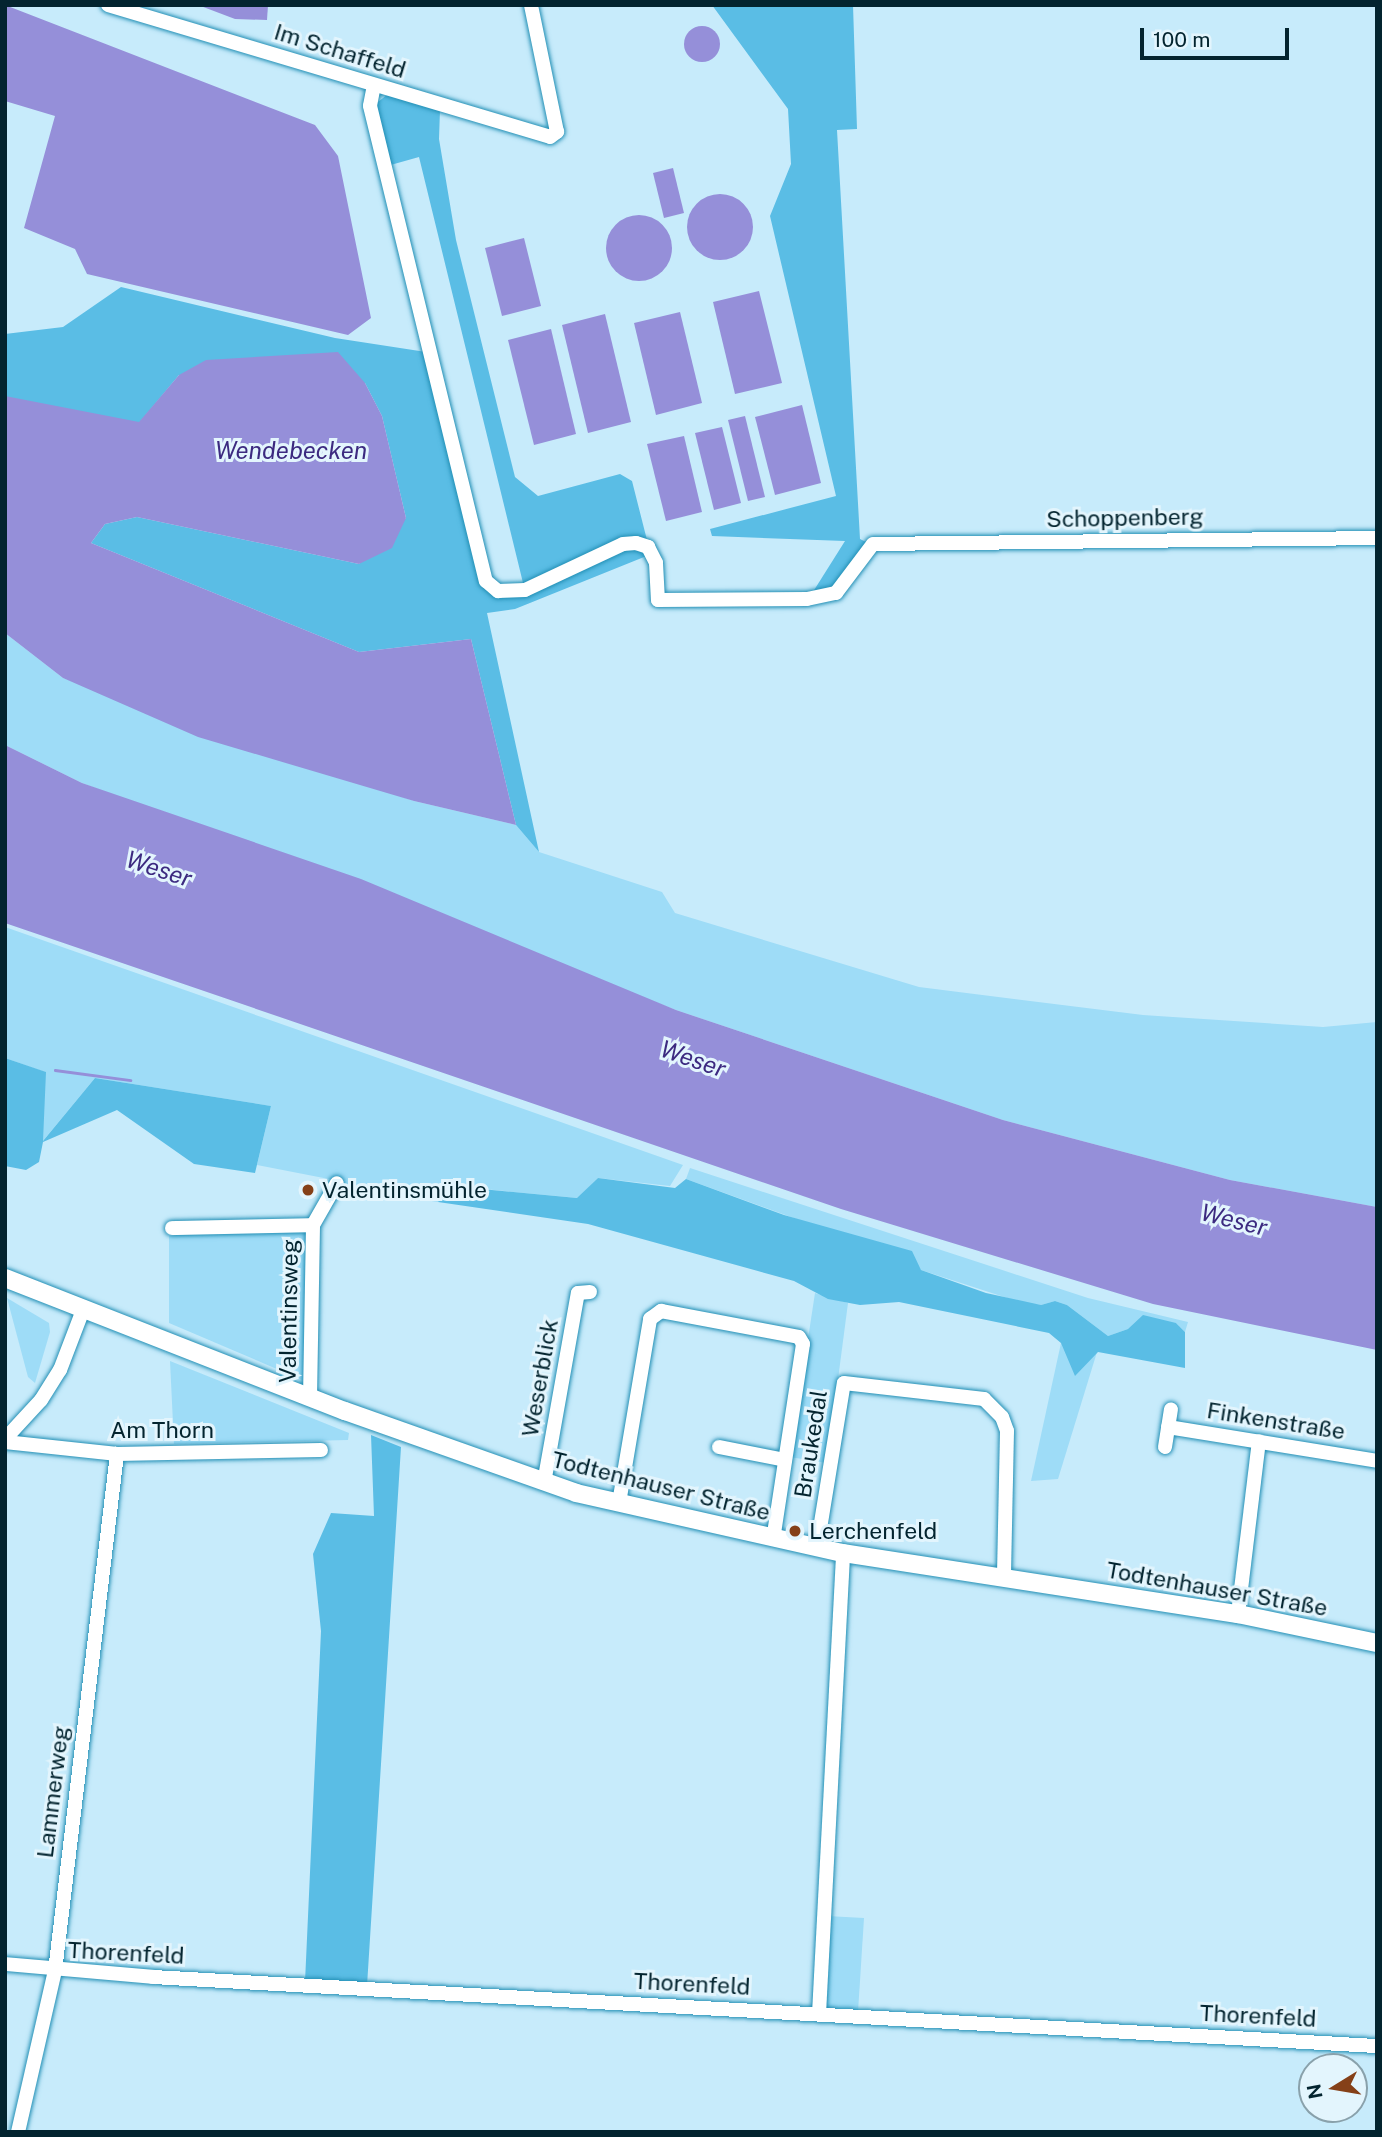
<!DOCTYPE html>
<meta charset="utf-8">
<style>
body{margin:0}
#map{position:relative;width:1382px;height:2137px;overflow:hidden;background:#c7ebfb;font-family:"Public Sans",sans-serif}
div>[style]{position:absolute}
.green>*{inset:0;background:#9edcf7}
.forest>*{inset:0;background:#5abde5}
.water>*{inset:0;background:#958fd9}
.round{border-radius:50%}
.stream>*{height:2.5px;margin:-1.25px;padding:0 1.25px;transform-origin:1.25px;border-radius:1.25px;background:#958fd9}
.roads{filter:drop-shadow(0 0 2px #228fb5) drop-shadow(0 0 2px #228fb5)}
.minor>*{height:14px;margin:-7px;padding:0 7px;transform-origin:7px;border-radius:7px;background:#fff}
.major>*{height:18px;margin:-9px;padding:0 9px;transform-origin:9px;border-radius:9px;background:#fff}
.dots>*{width:19px;height:19px;translate:-50% -50%;box-sizing:border-box;border:4px solid #e3f5fd;border-radius:50%}
span{translate:-50% -50%;white-space:nowrap;text-align:center;line-height:1.15;-webkit-text-stroke:6px #e3f5fd;paint-order:stroke}
.street-label{font-size:23px;color:#03242f}
.poi-label{font-size:23px;color:#03242f}
.left{translate:0 -50%;text-align:left}
.water-label{font-size:24px;color:#3c2a80;font-style:italic}
.frame{position:absolute;inset:0;border:7px solid #03242f;pointer-events:none}
.north{position:absolute;left:1298px;top:2053px;width:70px;height:70px;box-sizing:border-box;background:#e3f5fd;border:2px solid #89a1ab;border-radius:50%;rotate:259deg;font-size:19px;font-weight:700;line-height:28px;text-align:center;color:#03242f}
.north::after{content:'';display:block;margin:auto;width:24px;height:32px;background:#854018;clip-path:polygon(50% 0,100% 100%,50% 72%,0 100%)}
.scale{position:absolute;left:1140px;top:28px;width:149px;height:32px;box-sizing:border-box;border:4px solid #03242f;border-top:0;padding-left:9px;font-size:21px;line-height:24px;white-space:nowrap;color:#03242f;-webkit-text-stroke:5px #e3f5fd;paint-order:stroke}
</style>
<div id="map">
<div class="green">
<div style="clip-path:polygon(5px 633px,63px 678px,414px 801px,516px 825px,539px 852px,662px 892px,675px 913px,919px 987px,1143px 1015px,1323px 1027px,1377px 1022px,1377px 1207px,1230px 1180px,1003px 1120px,676px 1010px,82px 783px,5px 745px)"></div>
<div style="clip-path:polygon(5px 927px,683px 1165px,670px 1186px,598px 1178px,578px 1198px,451px 1186px,438px 1202px,358px 1190px,334px 1180px,257px 1165px,271px 1106px,95px 1078px,42px 1142px,45px 1072px,5px 1058px)"></div>
<div style="clip-path:polygon(690px 1168px,1088px 1298px,1188px 1322px,1185px 1332px,1176px 1323px,1128px 1329px,1108px 1336px,1067px 1305px,1055px 1301px,1041px 1305px,1023px 1303px,921px 1270px,915px 1262px,686px 1179px)"></div>
<div style="clip-path:polygon(301px 1228px,310px 1236px,305px 1381px,169px 1323px,169px 1230px)"></div>
<div style="clip-path:polygon(815px 1293px,848px 1303px,827px 1463px,790px 1457px)"></div>
<div style="clip-path:polygon(7px 1298px,49px 1323px,50px 1332px,35px 1383px,28px 1377px)"></div>
<div style="clip-path:polygon(1061px 1343px,1097px 1352px,1058px 1479px,1031px 1481px)"></div>
<div style="clip-path:polygon(170px 1361px,349px 1433px,348px 1440px,174px 1444px)"></div>
<div style="clip-path:polygon(827px 1916px,864px 1918px,858px 2012px,822px 2011px)"></div>
</div>
<div class="forest">
<div style="clip-path:polygon(712px 5px,853px 5px,857px 129px,837px 130px,860px 539px,866px 542px,833px 591px,811px 595px,845px 541px,712px 536px,710px 529px,836px 496px,770px 216px,791px 164px,788px 109px)"></div>
<div style="clip-path:polygon(388px 94px,440px 110px,439px 139px,456px 240px,515px 477px,538px 496px,620px 474px,632px 481px,648px 544px,636px 540px,524px 587px,419px 157px,387px 166px,373px 106px)"></div>
<div style="clip-path:polygon(121px 287px,335px 338px,426px 352px,482px 583px,498px 595px,635px 545px,649px 555px,515px 609px,487px 613px,539px 852px,516px 825px,471px 639px,359px 652px,91px 543px,105px 524px,137px 517px,359px 564px,406px 518px,382px 416px,365px 383px,179px 375px,139px 423px,6px 397px,5px 334px,63px 327px)"></div>
<div style="clip-path:polygon(5px 1058px,46px 1072px,43px 1141px,95px 1078px,271px 1106px,255px 1173px,194px 1164px,117px 1110px,43px 1142px,39px 1162px,26px 1170px,5px 1166px)"></div>
<div style="clip-path:polygon(598px 1178px,675px 1188px,686px 1179px,784px 1215px,912px 1251px,921px 1270px,986px 1293px,1041px 1305px,1055px 1301px,1067px 1305px,1108px 1336px,1128px 1329px,1143px 1315px,1176px 1323px,1185px 1332px,1185px 1368px,1098px 1352px,1075px 1376px,1061px 1343px,1049px 1333px,899px 1302px,860px 1305px,828px 1299px,794px 1281px,588px 1224px,438px 1202px,450px 1186px,577px 1198px)"></div>
<div style="clip-path:polygon(371px 1435px,401px 1447px,367px 1986px,305px 1982px,321px 1631px,313px 1554px,331px 1513px,374px 1516px)"></div>
</div>
<div class="water">
<div style="clip-path:polygon(5px 5px,315px 125px,338px 156px,371px 318px,348px 335px,87px 274px,75px 249px,24px 228px,55px 116px,5px 101px)"></div>
<div style="clip-path:polygon(198px 5px,268px 5px,267px 20px,235px 19px)"></div>
<div class="round" style="left:684px;top:26px;width:36px;height:36px"></div>
<div style="clip-path:polygon(673px 168px,684px 213px,664px 218px,653px 173px)"></div>
<div class="round" style="left:687px;top:194px;width:66px;height:66px"></div>
<div class="round" style="left:606px;top:215px;width:66px;height:66px"></div>
<div style="clip-path:polygon(524px 238px,541px 306px,502px 316px,485px 248px)"></div>
<div style="clip-path:polygon(759px 291px,782px 383px,735px 394px,713px 302px)"></div>
<div style="clip-path:polygon(680px 312px,702px 403px,656px 415px,634px 323px)"></div>
<div style="clip-path:polygon(605px 314px,631px 422px,588px 433px,562px 325px)"></div>
<div style="clip-path:polygon(551px 329px,576px 434px,534px 445px,508px 340px)"></div>
<div style="clip-path:polygon(338px 352px,365px 383px,382px 416px,406px 518px,392px 548px,359px 564px,137px 517px,105px 524px,91px 543px,359px 652px,471px 639px,516px 825px,414px 801px,198px 737px,63px 678px,5px 633px,5px 396px,139px 422px,179px 375px,206px 360px)"></div>
<div style="clip-path:polygon(802px 405px,821px 483px,775px 495px,755px 417px)"></div>
<div style="clip-path:polygon(745px 416px,765px 497px,748px 501px,728px 420px)"></div>
<div style="clip-path:polygon(722px 427px,741px 503px,714px 510px,695px 433px)"></div>
<div style="clip-path:polygon(684px 436px,702px 512px,666px 521px,647px 444px)"></div>
<div style="clip-path:polygon(5px 745px,82px 783px,361px 879px,676px 1010px,1003px 1120px,1230px 1180px,1377px 1207px,1377px 1350px,1153px 1304px,841px 1209px,5px 923px)"></div>
</div>
<div class="stream">
<div style="left:55px;top:1070px;width:76px;rotate:7.6deg"></div>
</div>
<div class="roads">
<div class="minor">
<div style="left:108px;top:5px;width:461px;rotate:16.6deg"></div>
<div style="left:550px;top:137px;width:9px;rotate:-36deg"></div>
<div style="left:557px;top:132px;width:130px;rotate:-101.6deg"></div>
<div style="left:374px;top:85px;width:21px;rotate:101deg"></div>
<div style="left:370px;top:106px;width:489px;rotate:76.3deg"></div>
<div style="left:486px;top:581px;width:16px;rotate:40deg"></div>
<div style="left:498px;top:591px;width:27px;rotate:-2deg"></div>
<div style="left:525px;top:590px;width:108px;rotate:-25.1deg"></div>
<div style="left:623px;top:544px;width:13px;rotate:-4deg"></div>
<div style="left:636px;top:543px;width:13px;rotate:18deg"></div>
<div style="left:648px;top:547px;width:18px;rotate:63deg"></div>
<div style="left:656px;top:563px;width:37px;rotate:87deg"></div>
<div style="left:658px;top:600px;width:149px;rotate:-0.4deg"></div>
<div style="left:807px;top:599px;width:30px;rotate:-12deg"></div>
<div style="left:836px;top:593px;width:61px;rotate:-52.9deg"></div>
<div style="left:873px;top:544px;width:504px;rotate:-0.68deg"></div>
<div style="left:172px;top:1228px;width:141px;rotate:-1.2deg"></div>
<div style="left:310px;top:1398px;width:173px;rotate:-89deg"></div>
<div style="left:313px;top:1225px;width:48px;rotate:-60.3deg"></div>
<div style="left:1168px;top:1427px;width:212px;rotate:9.2deg"></div>
<div style="left:5px;top:1439px;width:53px;rotate:-47.3deg"></div>
<div style="left:41px;top:1400px;width:36px;rotate:-58deg"></div>
<div style="left:60px;top:1370px;width:67px;rotate:-69.1deg"></div>
<div style="left:5px;top:1442px;width:113px;rotate:6.1deg"></div>
<div style="left:117px;top:1454px;width:204px;rotate:-1.1deg"></div>
<div style="left:719px;top:1447px;width:67px;rotate:11.1deg"></div>
<div style="left:1165px;top:1447px;width:38px;rotate:-81deg"></div>
<div style="left:544px;top:1483px;width:193px;rotate:-79.9deg"></div>
<div style="left:578px;top:1293px;width:12px;rotate:-5deg"></div>
<div style="left:619px;top:1503px;width:187px;rotate:-80.4deg"></div>
<div style="left:650px;top:1319px;width:14px;rotate:-36deg"></div>
<div style="left:661px;top:1311px;width:140px;rotate:10.7deg"></div>
<div style="left:799px;top:1337px;width:8px;rotate:60deg"></div>
<div style="left:803px;top:1344px;width:197px;rotate:98.7deg"></div>
<div style="left:817px;top:1547px;width:166px;rotate:-80.7deg"></div>
<div style="left:844px;top:1383px;width:141px;rotate:6.5deg"></div>
<div style="left:984px;top:1399px;width:25px;rotate:45deg"></div>
<div style="left:1002px;top:1417px;width:15px;rotate:70deg"></div>
<div style="left:1007px;top:1431px;width:148px;rotate:91.2deg"></div>
<div style="left:1238px;top:1614px;width:174px;rotate:-83.1deg"></div>
<div style="left:5px;top:1964px;width:149px;rotate:5deg"></div>
<div style="left:153px;top:1977px;width:1226px;rotate:3.23deg"></div>
<div style="left:819px;top:2014px;width:462px;rotate:-87deg"></div>
<div style="left:18px;top:2132px;width:165px;rotate:-77.1deg"></div>
<div style="left:55px;top:1971px;width:521px;rotate:-83.16deg"></div>
</div>
<div class="major">
<div style="left:5px;top:1278px;width:365px;rotate:21.4deg"></div>
<div style="left:345px;top:1411px;width:245px;rotate:19.5deg"></div>
<div style="left:576px;top:1493px;width:274px;rotate:12.7deg"></div>
<div style="left:843px;top:1553px;width:400px;rotate:8.8deg"></div>
<div style="left:1238px;top:1614px;width:142px;rotate:11.8deg"></div>
</div>
</div>
<div class="dots">
<div style="left:308px;top:1190px;background:#854018"></div>
<div style="left:795px;top:1531px;background:#854018"></div>
</div>
<div class="street-label">
<span style="left:340px;top:51px;rotate:17deg">Im Schaffeld</span>
<span style="left:1125px;top:518px;rotate:-1deg">Schoppenberg</span>
<span style="left:289px;top:1311px;rotate:-89deg">Valentinsweg</span>
<span style="left:540px;top:1378px;rotate:-80deg">Weserblick</span>
<span style="left:1276px;top:1421px;rotate:9deg">Finkenstraße</span>
<span style="left:162px;top:1430px">Am Thorn</span>
<span style="left:811px;top:1444px;rotate:-81deg">Braukedal</span>
<span style="left:661px;top:1486px;rotate:14deg">Todtenhauser Straße</span>
<span style="left:1217px;top:1589px;rotate:10deg">Todtenhauser Straße</span>
<span style="left:53px;top:1792px;rotate:-83deg">Lammerweg</span>
<span style="left:126px;top:1953px;rotate:3deg">Thorenfeld</span>
<span style="left:692px;top:1984px;rotate:3deg">Thorenfeld</span>
<span style="left:1258px;top:2016px;rotate:3deg">Thorenfeld</span>
</div>
<div class="poi-label">
<span class="left" style="left:322px;top:1190px">Valentinsmühle</span>
<span class="left" style="left:809px;top:1531px">Lerchenfeld</span>
</div>
<div class="water-label">
<span style="left:291px;top:451px">Wendebecken</span>
<span style="left:159px;top:869px;rotate:18deg">Weser</span>
<span style="left:693px;top:1059px;rotate:19deg">Weser</span>
<span style="left:1234px;top:1220px;rotate:14deg">Weser</span>
</div>
<div class="frame"></div>
<div class="north">N</div>
<div class="scale">100 m</div>
</div>
